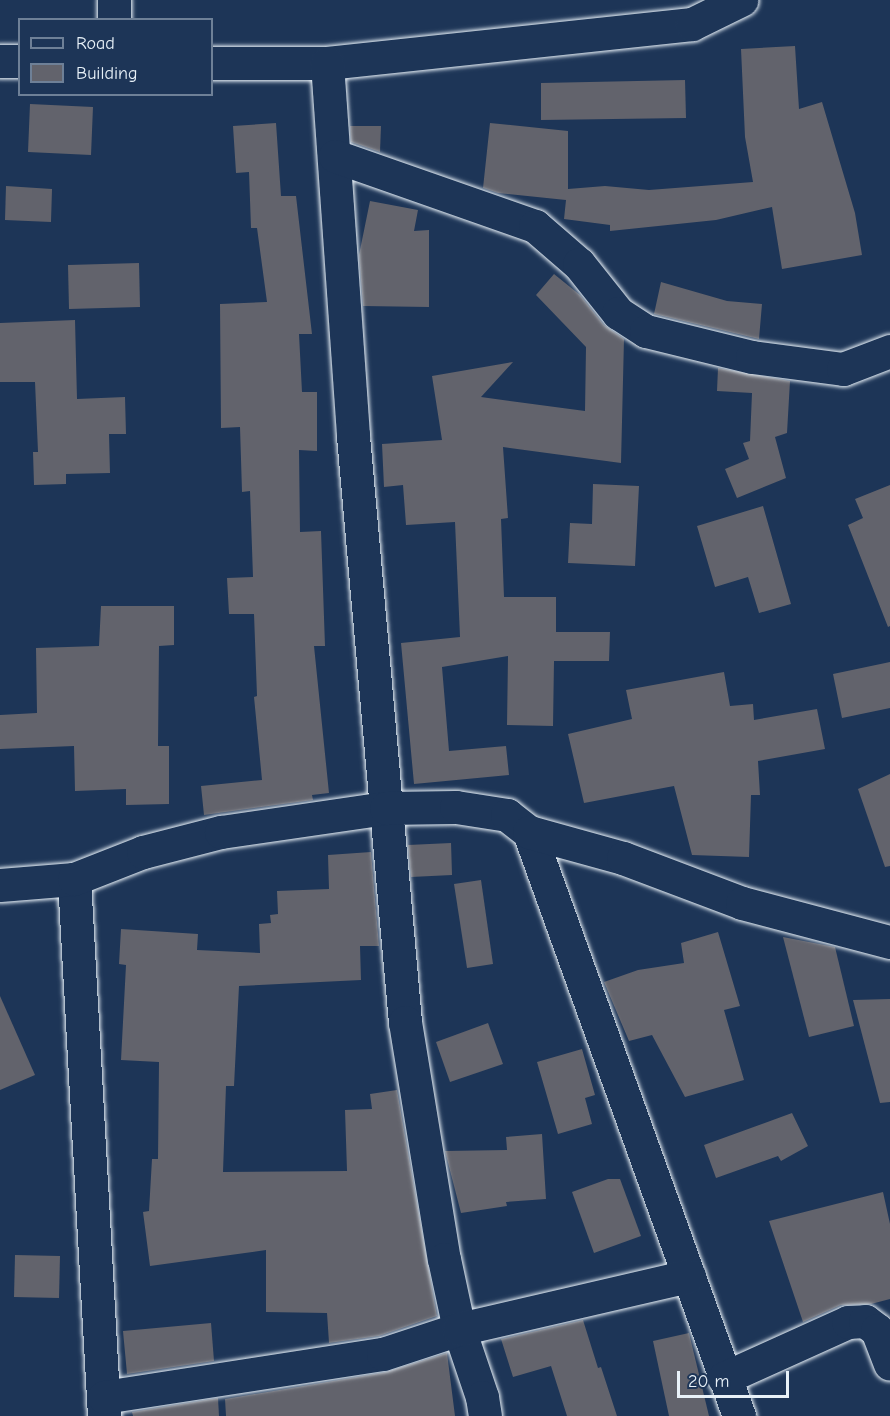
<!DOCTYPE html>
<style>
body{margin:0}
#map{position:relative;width:890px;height:1416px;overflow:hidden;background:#1d3557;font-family:"Comic Neue",sans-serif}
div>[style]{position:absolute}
.building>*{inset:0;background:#62636c}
.roads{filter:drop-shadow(0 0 2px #e8f1f8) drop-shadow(0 0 2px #e8f1f8)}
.minor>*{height:33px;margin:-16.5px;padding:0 16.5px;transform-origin:16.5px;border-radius:16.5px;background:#1d3557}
span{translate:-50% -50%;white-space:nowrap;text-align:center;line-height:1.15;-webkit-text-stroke:4.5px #1d3557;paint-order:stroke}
.legend{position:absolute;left:18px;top:18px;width:195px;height:78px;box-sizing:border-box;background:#1d3557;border:2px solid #6e8097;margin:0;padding:8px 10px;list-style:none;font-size:18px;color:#e8f1f8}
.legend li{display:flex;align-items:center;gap:12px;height:30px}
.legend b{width:30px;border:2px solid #6e8097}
.scale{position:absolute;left:677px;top:1371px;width:112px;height:27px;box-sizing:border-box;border:3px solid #e8f1f8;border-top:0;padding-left:8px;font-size:18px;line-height:21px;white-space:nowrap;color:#e8f1f8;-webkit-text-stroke:4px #1d3557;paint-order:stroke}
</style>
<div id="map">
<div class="building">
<div style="clip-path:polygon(795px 46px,799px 109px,822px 102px,855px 213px,862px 255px,782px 269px,772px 207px,716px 220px,610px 231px,610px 225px,564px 219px,566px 200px,498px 193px,483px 188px,490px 123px,568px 131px,568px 189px,605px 186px,649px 190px,753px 182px,745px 137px,741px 49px)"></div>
<div style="clip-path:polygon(685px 80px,686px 118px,541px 120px,541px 83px)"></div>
<div style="clip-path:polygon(30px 104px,93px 107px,91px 155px,28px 152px)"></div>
<div style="clip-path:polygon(276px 123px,281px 196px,296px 196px,312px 334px,299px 334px,302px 392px,317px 392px,317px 451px,299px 450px,300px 532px,321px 531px,325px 646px,314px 646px,329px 793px,312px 795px,313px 800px,204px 815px,201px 786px,262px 780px,254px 697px,257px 696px,254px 614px,229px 614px,227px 578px,253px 577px,250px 491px,242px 492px,240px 427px,221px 428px,220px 304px,267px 302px,257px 228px,251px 228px,249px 172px,236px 173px,233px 126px)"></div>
<div style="clip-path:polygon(350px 126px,381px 126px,380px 152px,351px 142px)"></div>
<div style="clip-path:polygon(6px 186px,52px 189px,51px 222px,5px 220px)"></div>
<div style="clip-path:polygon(370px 201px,418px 210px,414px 231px,429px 230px,429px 307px,363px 306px,359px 255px)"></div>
<div style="clip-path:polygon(139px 263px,140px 307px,69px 309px,68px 265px)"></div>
<div style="clip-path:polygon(554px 274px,580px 295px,604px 325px,624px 339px,621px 463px,503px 447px,508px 518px,501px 519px,504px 597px,556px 597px,556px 632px,610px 632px,609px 661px,554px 661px,553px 726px,507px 725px,508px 656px,442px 667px,449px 751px,506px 746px,509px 775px,414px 784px,401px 643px,460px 637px,455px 522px,406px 525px,403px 485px,384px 487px,382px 444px,442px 440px,432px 376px,513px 362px,481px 397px,585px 411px,586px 347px,536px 295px)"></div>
<div style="clip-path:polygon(661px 282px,727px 301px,762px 304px,759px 339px,654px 314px)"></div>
<div style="clip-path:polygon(75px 320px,77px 399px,125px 397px,126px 434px,109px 434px,110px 473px,66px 474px,66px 484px,34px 485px,33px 452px,38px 452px,35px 382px,0 382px,0 323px)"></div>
<div style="clip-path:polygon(718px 368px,790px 381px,787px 433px,775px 437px,786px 478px,737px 498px,725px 469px,749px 459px,743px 443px,750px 441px,752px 393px,717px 391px)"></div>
<div style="clip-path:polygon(593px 484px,639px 486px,635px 566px,568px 563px,570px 523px,592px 524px)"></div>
<div style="clip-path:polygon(890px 485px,890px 626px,888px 627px,848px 525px,863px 518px,855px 499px)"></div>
<div style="clip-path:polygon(763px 506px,791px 604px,759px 613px,748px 577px,715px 587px,697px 526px)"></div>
<div style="clip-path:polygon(101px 606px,174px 606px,174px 645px,159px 646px,158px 746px,169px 746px,169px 804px,126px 805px,126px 789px,75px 791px,74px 746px,0 749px,0 715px,37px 713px,36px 648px,99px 646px)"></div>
<div style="clip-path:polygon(890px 662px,890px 708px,842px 718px,833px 674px)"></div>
<div style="clip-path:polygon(724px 672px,730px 706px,753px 704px,754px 720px,817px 709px,825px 749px,758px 761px,760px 795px,751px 795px,749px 857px,692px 855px,674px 786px,584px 803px,568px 734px,632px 719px,626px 690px)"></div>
<div style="clip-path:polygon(890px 774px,890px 866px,885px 867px,858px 789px)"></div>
<div style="clip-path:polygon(451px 843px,452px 875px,411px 877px,408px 845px)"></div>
<div style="clip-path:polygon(371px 852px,379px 946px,360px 946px,361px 980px,239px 986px,234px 1086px,226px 1086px,223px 1172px,347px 1171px,345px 1110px,372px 1109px,370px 1094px,397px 1090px,437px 1316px,379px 1336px,329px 1343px,327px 1313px,266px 1312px,266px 1250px,150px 1266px,143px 1212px,149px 1211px,152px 1159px,158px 1159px,159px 1062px,121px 1060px,126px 965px,119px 964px,121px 929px,198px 934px,197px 950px,260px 953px,259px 924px,271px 923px,270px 915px,278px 914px,277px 891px,329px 889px,328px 855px)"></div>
<div style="clip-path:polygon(481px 880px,493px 964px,467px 968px,454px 884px)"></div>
<div style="clip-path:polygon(718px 932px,740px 1006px,724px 1010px,744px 1080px,685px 1097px,652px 1035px,629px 1041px,604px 982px,638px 970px,684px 963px,681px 943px)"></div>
<div style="clip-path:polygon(783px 937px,835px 947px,854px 1026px,809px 1037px)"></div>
<div style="clip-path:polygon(0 996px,35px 1075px,0 1090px)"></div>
<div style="clip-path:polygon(890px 999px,890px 1102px,880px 1103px,853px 1000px)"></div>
<div style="clip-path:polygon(488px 1023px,503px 1064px,450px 1082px,436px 1042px)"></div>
<div style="clip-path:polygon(582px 1049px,595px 1095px,585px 1098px,592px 1124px,558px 1134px,537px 1062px)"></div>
<div style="clip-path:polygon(792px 1113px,808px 1146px,781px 1161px,778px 1156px,716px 1178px,704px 1145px)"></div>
<div style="clip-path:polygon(542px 1134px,546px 1199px,506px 1202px,507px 1206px,461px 1213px,445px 1151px,507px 1150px,506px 1137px)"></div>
<div style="clip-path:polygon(608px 1179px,620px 1179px,641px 1236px,594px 1253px,572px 1192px)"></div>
<div style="clip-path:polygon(883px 1192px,890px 1224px,890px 1299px,871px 1304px,841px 1305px,803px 1322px,769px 1221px)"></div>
<div style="clip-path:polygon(15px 1255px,60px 1256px,59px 1298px,14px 1297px)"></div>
<div style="clip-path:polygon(583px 1320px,598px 1368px,601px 1367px,617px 1416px,567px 1416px,551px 1366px,513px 1377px,501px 1339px)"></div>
<div style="clip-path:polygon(211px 1323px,214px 1361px,127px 1374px,123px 1331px)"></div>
<div style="clip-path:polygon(689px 1333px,709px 1416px,669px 1416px,653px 1341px)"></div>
<div style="clip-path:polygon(447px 1353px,455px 1416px,226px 1416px,225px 1399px,386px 1372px)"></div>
<div style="clip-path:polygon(218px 1398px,219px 1416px,133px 1416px,132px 1412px)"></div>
</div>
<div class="roads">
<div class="minor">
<div style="left:114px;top:0;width:20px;rotate:90deg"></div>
<div style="left:0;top:61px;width:20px"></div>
<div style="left:212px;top:63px;width:115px"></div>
<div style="left:327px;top:63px;width:367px;rotate:-6.1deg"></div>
<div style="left:692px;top:24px;width:55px;rotate:-26.1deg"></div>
<div style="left:327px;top:63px;width:374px;rotate:86deg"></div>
<div style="left:353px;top:436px;width:588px;rotate:84.93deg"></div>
<div style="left:405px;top:1022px;width:240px;rotate:80.7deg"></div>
<div style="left:444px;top:1259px;width:72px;rotate:77.9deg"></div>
<div style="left:459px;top:1329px;width:72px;rotate:71.3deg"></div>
<div style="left:482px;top:1397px;width:19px;rotate:81deg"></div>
<div style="left:335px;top:156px;width:212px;rotate:19.3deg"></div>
<div style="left:535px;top:226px;width:58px;rotate:40.8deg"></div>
<div style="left:579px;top:264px;width:63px;rotate:51.5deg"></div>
<div style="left:618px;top:313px;width:33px;rotate:33deg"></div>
<div style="left:646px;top:331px;width:109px;rotate:13.8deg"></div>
<div style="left:752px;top:357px;width:92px;rotate:7.5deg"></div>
<div style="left:843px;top:369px;width:50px;rotate:-21deg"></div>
<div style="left:529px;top:832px;width:621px;rotate:70.22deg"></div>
<div style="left:74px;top:879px;width:538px;rotate:86.8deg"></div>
<div style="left:0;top:885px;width:74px;rotate:-4.6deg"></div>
<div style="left:74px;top:879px;width:74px;rotate:-21.4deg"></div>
<div style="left:143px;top:852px;width:81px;rotate:-14.4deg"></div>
<div style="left:221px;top:832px;width:167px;rotate:-8.3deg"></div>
<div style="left:386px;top:808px;width:70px;rotate:-0.8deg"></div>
<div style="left:456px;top:807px;width:52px;rotate:8.9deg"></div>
<div style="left:507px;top:815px;width:28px;rotate:38deg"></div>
<div style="left:529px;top:832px;width:98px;rotate:15.5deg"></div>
<div style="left:623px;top:858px;width:127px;rotate:20.7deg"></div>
<div style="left:742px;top:903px;width:153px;rotate:14.8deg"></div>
<div style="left:724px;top:1378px;width:136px;rotate:-24.3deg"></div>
<div style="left:848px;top:1322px;width:17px;rotate:-3deg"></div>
<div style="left:865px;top:1321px;width:15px;rotate:37deg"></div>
<div style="left:877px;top:1330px;width:36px;rotate:69deg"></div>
<div style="left:104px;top:1397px;width:282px;rotate:-8.8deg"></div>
<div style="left:383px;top:1354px;width:80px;rotate:-18.2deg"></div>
<div style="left:459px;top:1329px;width:236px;rotate:-13deg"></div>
</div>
</div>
<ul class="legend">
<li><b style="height:8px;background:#1d3557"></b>Road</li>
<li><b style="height:16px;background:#62636c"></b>Building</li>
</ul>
<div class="scale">20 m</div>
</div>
